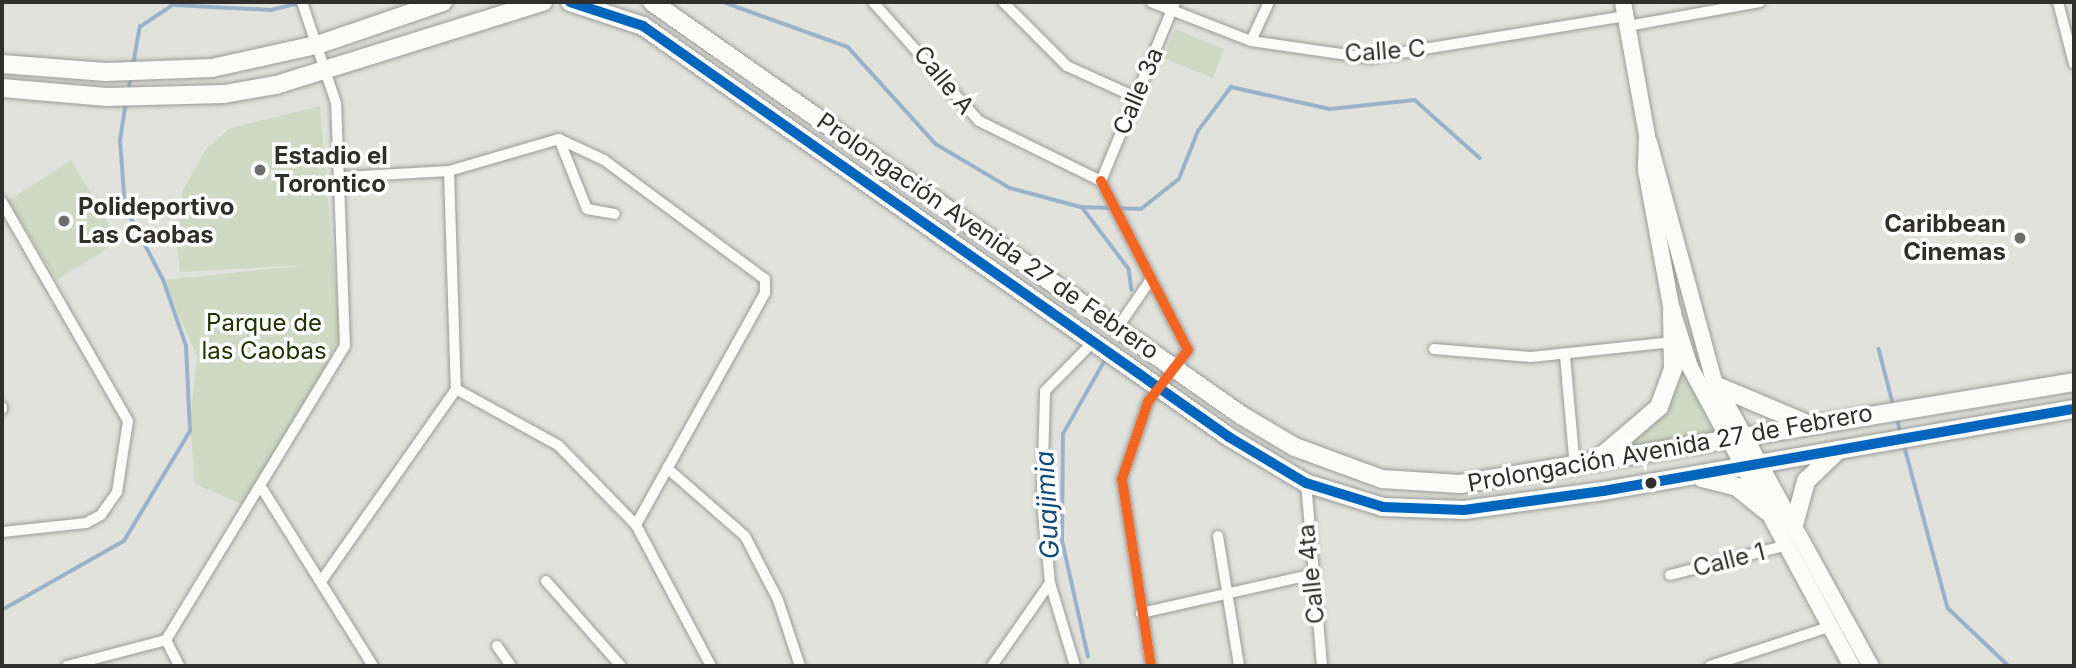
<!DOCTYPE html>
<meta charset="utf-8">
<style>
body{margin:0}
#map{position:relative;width:2076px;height:668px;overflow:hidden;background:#e2e2dd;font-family:Inter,sans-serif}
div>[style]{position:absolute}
.green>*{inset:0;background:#d0d9c3}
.stream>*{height:3.5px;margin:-1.75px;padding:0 1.75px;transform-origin:1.75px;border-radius:1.75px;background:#9ab3c9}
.roads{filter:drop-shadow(0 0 2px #9a9a97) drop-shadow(0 0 2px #9a9a97)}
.minor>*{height:10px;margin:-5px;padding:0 5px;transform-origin:5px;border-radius:5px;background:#fbfbfa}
.secondary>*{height:16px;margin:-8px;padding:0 8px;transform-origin:8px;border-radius:8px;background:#fbfbfa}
.primary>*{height:18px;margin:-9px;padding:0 9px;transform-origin:9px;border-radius:9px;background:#fbfbfa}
.bus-1>*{height:10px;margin:-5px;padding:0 5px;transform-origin:5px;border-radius:5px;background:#0065bd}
.bus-2>*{height:10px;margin:-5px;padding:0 5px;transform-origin:5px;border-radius:5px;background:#f26522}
.dots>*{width:19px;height:19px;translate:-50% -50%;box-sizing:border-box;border:4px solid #fff;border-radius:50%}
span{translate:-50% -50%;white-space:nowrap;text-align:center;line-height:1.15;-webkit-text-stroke:7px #fff;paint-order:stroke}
.street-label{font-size:24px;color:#302f2c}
.poi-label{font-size:24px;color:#302f2c;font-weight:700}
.left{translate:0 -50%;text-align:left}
.right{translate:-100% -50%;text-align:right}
.park-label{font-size:24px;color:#223200}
.water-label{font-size:26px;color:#124b78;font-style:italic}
.frame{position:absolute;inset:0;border:4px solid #302f2c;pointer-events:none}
</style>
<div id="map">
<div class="green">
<div style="clip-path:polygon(1175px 29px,1224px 49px,1213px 78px,1163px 58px)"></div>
<div style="clip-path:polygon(320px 106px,340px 337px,263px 490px,244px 505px,195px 484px,190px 422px,197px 356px,163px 280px,308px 265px,180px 272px,175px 231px,183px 190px,205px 150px,230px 128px)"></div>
<div style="clip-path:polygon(71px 160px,119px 241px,57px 280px,8px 201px)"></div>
<div style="clip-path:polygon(1678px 359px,1715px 435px,1613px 454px,1649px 427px)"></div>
</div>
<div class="stream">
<div style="left:723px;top:2px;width:133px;rotate:19.8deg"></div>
<div style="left:848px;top:47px;width:131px;rotate:47.8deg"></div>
<div style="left:936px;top:144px;width:86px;rotate:30.7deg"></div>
<div style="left:1010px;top:188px;width:73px;rotate:15deg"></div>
<div style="left:1081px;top:207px;width:60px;rotate:1.9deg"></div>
<div style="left:1141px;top:209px;width:48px;rotate:-38.3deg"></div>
<div style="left:1179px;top:179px;width:52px;rotate:-68.4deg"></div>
<div style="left:1198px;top:131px;width:55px;rotate:-53.1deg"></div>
<div style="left:1231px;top:87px;width:101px;rotate:12.5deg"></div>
<div style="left:1330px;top:109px;width:85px;rotate:-6deg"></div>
<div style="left:1415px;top:100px;width:87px;rotate:41.7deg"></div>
<div style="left:133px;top:65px;width:39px;rotate:-80deg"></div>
<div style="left:140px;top:27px;width:40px;rotate:-34deg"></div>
<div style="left:173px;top:5px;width:98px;rotate:2.9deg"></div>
<div style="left:271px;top:10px;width:29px;rotate:-14deg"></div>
<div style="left:128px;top:92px;width:16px;rotate:-79deg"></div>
<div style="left:1082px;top:207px;width:78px;rotate:52.8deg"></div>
<div style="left:1129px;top:269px;width:21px;rotate:82deg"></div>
<div style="left:1879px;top:349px;width:60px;rotate:75.5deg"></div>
<div style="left:1897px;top:417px;width:17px;rotate:77deg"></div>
<div style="left:1904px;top:444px;width:170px;rotate:75deg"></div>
<div style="left:1948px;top:608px;width:84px;rotate:43.6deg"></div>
<div style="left:2px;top:610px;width:140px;rotate:-29.5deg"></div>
<div style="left:124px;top:541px;width:128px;rotate:-59deg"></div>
<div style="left:190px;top:431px;width:85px;rotate:-92.7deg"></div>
<div style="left:186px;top:346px;width:70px;rotate:-109.2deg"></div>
<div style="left:163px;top:280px;width:82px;rotate:-117.5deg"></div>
<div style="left:125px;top:207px;width:67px;rotate:-94.3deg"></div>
<div style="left:120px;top:140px;width:36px;rotate:-81deg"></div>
<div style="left:1088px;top:657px;width:119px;rotate:-102.6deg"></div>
<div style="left:1062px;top:541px;width:107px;rotate:-89.5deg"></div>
<div style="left:1063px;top:434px;width:85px;rotate:-60.4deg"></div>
</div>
<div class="roads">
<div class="minor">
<div style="left:873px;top:2px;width:159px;rotate:48.3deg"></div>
<div style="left:979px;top:121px;width:136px;rotate:26.2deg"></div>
<div style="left:1003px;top:2px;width:91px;rotate:45deg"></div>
<div style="left:1067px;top:66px;width:75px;rotate:24.5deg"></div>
<div style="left:1151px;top:2px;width:107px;rotate:21.3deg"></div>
<div style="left:1251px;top:41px;width:119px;rotate:8.2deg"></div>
<div style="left:1369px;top:58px;width:260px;rotate:-9.3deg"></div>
<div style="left:2058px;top:2px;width:64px;rotate:75.5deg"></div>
<div style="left:1628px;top:26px;width:134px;rotate:-10.3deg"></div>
<div style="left:1251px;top:41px;width:43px;rotate:-65.2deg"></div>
<div style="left:559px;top:139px;width:75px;rotate:68.2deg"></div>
<div style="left:587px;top:209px;width:28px;rotate:10deg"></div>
<div style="left:449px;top:171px;width:218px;rotate:88.2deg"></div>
<div style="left:343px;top:177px;width:106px;rotate:-3.2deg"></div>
<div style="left:449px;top:171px;width:115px;rotate:-16.2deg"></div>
<div style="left:559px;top:139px;width:50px;rotate:25deg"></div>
<div style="left:604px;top:160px;width:200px;rotate:36.5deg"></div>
<div style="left:765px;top:279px;width:14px;rotate:90deg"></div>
<div style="left:765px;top:293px;width:265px;rotate:119.1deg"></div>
<div style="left:1101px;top:181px;width:190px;rotate:62.8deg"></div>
<div style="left:1188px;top:350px;width:66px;rotate:127.6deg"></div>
<div style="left:1148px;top:402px;width:81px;rotate:108.7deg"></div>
<div style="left:1122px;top:479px;width:189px;rotate:81.2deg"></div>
<div style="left:1101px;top:181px;width:194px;rotate:-67.5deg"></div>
<div style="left:2px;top:202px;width:253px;rotate:60.1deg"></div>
<div style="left:128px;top:421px;width:72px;rotate:98.8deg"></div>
<div style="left:117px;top:492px;width:28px;rotate:125deg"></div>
<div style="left:101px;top:515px;width:17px;rotate:152deg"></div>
<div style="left:86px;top:523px;width:84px;rotate:173.9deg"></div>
<div style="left:1118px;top:327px;width:55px;rotate:-55.4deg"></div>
<div style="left:1434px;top:349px;width:97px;rotate:4.7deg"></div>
<div style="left:1531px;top:357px;width:143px;rotate:-6deg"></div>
<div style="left:1565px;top:356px;width:112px;rotate:84.9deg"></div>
<div style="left:456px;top:389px;width:116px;rotate:28.8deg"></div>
<div style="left:558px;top:445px;width:112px;rotate:45.7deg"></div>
<div style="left:636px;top:525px;width:160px;rotate:62deg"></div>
<div style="left:2px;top:407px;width:2px;rotate:90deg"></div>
<div style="left:667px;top:468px;width:103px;rotate:41.1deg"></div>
<div style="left:745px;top:536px;width:72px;rotate:62.7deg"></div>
<div style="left:778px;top:600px;width:70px;rotate:71.6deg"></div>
<div style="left:1306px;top:483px;width:184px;rotate:85deg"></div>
<div style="left:263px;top:490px;width:208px;rotate:58deg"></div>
<div style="left:1218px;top:536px;width:132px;rotate:80.8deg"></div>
<div style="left:1670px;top:575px;width:122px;rotate:-14.3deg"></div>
<div style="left:322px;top:580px;width:233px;rotate:-54.9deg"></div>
<div style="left:546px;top:581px;width:113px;rotate:48.6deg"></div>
<div style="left:1050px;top:583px;width:87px;rotate:73.2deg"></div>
<div style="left:1141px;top:613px;width:173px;rotate:-12.7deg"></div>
<div style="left:166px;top:640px;width:344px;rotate:-58.7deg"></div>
<div style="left:345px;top:346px;width:243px;rotate:-92.1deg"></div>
<div style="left:336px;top:103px;width:107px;rotate:-108.6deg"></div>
<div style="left:166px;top:640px;width:29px;rotate:63deg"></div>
<div style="left:497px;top:646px;width:24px;rotate:55deg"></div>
<div style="left:67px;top:666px;width:102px;rotate:-14.7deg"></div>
<div style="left:992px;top:666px;width:101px;rotate:-55.1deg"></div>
<div style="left:1050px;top:583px;width:82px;rotate:-95.6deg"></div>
<div style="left:1042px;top:501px;width:110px;rotate:-88.4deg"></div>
<div style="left:1045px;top:391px;width:69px;rotate:-45.6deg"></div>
<div style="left:1710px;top:666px;width:128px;rotate:-18.2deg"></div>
</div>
<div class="secondary">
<div style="left:1623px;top:2px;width:136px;rotate:79.8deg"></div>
<div style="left:1647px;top:136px;width:34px;rotate:92deg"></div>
<div style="left:1646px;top:170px;width:143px;rotate:79.6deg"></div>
<div style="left:1672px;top:311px;width:59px;rotate:72.2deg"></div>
<div style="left:1690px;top:367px;width:340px;rotate:61.6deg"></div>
<div style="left:1649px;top:142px;width:248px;rotate:74.8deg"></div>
<div style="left:1714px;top:381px;width:325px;rotate:61.2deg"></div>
</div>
<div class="primary">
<div style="left:570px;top:2px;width:77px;rotate:18.2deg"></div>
<div style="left:643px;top:26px;width:716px;rotate:35.04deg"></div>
<div style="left:1229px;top:437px;width:90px;rotate:30.9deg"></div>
<div style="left:1306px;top:483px;width:81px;rotate:17.3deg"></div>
<div style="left:1383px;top:507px;width:81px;rotate:2.1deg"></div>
<div style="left:1464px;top:510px;width:140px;rotate:-7.8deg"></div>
<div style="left:1603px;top:491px;width:478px;rotate:-9.9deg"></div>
<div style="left:652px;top:2px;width:719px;rotate:35.04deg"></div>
<div style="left:1241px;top:415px;width:63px;rotate:30.7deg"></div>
<div style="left:1295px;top:447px;width:93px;rotate:20.2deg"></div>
<div style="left:1382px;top:479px;width:78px;rotate:3.7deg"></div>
<div style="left:1460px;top:484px;width:622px;rotate:-9.43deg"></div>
<div style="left:2px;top:64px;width:104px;rotate:4.4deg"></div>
<div style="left:106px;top:72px;width:106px;rotate:-2.2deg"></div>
<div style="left:212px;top:68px;width:111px;rotate:-12.5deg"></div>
<div style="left:320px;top:44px;width:130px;rotate:-18.9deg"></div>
<div style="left:2px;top:88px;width:105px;rotate:4.9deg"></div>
<div style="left:107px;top:97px;width:117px;rotate:-1.5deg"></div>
<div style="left:224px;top:94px;width:53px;rotate:-9.8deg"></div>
<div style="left:276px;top:85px;width:280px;rotate:-17.3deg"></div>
<div style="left:1717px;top:386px;width:98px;rotate:22.9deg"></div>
<div style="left:1596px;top:461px;width:83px;rotate:-40.6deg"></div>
<div style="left:1659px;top:407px;width:40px;rotate:-69.8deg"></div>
<div style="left:1673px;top:369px;width:58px;rotate:-91deg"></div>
<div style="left:1702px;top:478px;width:36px;rotate:14deg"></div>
<div style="left:1737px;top:487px;width:38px;rotate:39deg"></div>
<div style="left:1794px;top:525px;width:46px;rotate:-74.7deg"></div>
<div style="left:1806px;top:481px;width:45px;rotate:-44.1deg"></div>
</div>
</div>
<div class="bus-1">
<div style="left:570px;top:2px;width:77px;rotate:18.2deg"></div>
<div style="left:643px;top:26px;width:716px;rotate:35.04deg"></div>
<div style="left:1229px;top:437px;width:90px;rotate:30.9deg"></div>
<div style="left:1306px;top:483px;width:81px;rotate:17.3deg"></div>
<div style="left:1383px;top:507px;width:81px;rotate:2.1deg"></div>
<div style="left:1464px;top:510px;width:140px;rotate:-7.8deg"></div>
<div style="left:1603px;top:491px;width:478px;rotate:-9.9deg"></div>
</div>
<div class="bus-2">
<div style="left:1101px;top:181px;width:190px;rotate:62.8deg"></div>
<div style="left:1188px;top:350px;width:66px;rotate:127.6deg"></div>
<div style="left:1148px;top:402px;width:81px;rotate:108.7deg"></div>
<div style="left:1122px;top:479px;width:189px;rotate:81.2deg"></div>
</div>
<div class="dots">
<div style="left:260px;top:170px;background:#6e6e6a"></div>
<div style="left:64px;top:221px;background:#6e6e6a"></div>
<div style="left:2020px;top:238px;background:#6e6e6a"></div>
<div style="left:1651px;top:483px;background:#302f2c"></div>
</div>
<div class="street-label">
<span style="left:1385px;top:51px;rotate:-4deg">Calle C</span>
<span style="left:944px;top:80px;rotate:51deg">Calle A</span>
<span style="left:1138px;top:91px;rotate:-67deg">Calle 3a</span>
<span style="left:988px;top:236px;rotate:35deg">Prolongación Avenida 27 de Febrero</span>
<span style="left:1670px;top:448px;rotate:-10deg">Prolongación Avenida 27 de Febrero</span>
<span style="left:1729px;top:560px;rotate:-14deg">Calle 1</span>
<span style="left:1311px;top:574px;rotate:-96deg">Calle 4ta</span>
</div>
<div class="poi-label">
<span class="left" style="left:274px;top:170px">Estadio el<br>Torontico</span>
<span class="left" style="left:78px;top:221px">Polideportivo<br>Las Caobas</span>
<span class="right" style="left:2006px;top:238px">Caribbean<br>Cinemas</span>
</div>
<div class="park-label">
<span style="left:264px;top:337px">Parque de<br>las Caobas</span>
</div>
<div class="water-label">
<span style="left:1047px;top:505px;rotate:-93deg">Guajimia</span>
</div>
<div class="frame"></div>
</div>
